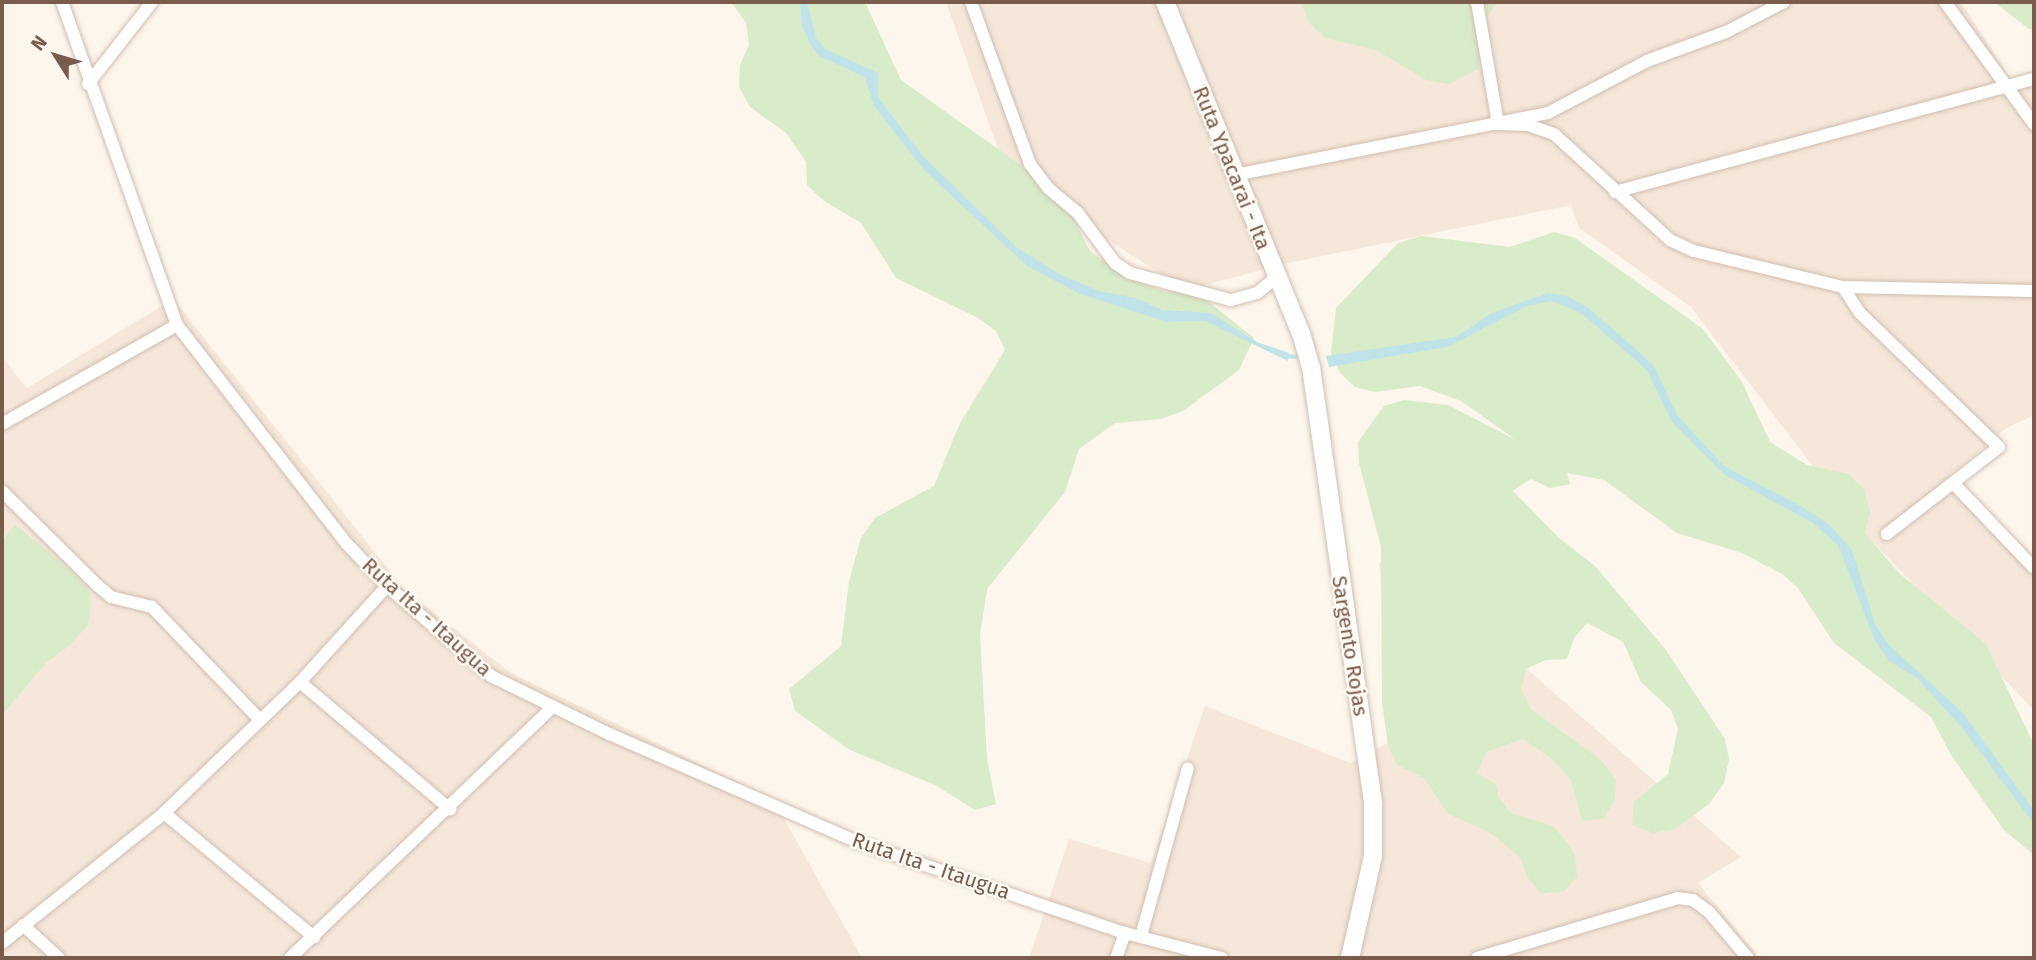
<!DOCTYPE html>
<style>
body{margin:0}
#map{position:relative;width:2036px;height:960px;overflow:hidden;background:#fdf6ec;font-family:"Fira Sans",sans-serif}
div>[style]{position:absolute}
.residential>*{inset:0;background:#f5e8da}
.green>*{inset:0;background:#d8ecc9}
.water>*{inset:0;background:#bfe3e8}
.stream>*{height:3.5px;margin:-1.75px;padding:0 1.75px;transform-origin:1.75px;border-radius:1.75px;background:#bfe3e8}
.roads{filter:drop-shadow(0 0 2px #d1beb0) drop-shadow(0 0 2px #d1beb0)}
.street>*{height:12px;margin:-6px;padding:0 6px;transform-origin:6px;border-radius:6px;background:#fff}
.secondary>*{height:18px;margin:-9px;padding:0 9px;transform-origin:9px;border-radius:9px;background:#fff}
span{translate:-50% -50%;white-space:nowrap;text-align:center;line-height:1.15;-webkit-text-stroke:5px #fffaf3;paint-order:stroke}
.street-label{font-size:21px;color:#7a5c4d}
.frame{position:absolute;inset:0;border:4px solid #7a5c4d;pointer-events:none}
.north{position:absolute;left:21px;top:21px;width:70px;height:70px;-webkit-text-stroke:5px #fffaf3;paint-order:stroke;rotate:307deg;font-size:19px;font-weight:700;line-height:28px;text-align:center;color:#7a5c4d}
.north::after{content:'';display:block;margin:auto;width:24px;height:32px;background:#7a5c4d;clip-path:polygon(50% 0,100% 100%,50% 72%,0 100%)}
</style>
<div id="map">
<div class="residential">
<div style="clip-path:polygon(946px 2px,1961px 2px,2016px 87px,2034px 84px,2034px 415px,2005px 429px,1951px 475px,2034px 563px,2034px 710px,1864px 533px,1691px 307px,1579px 228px,1571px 205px,1283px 264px,1186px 290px,1007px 175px)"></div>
<div style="clip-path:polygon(173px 299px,404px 589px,511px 673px,773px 799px,862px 958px,2px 958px,2px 357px,27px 388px)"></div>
<div style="clip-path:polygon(1379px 562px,1471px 620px,1741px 857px,1698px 883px,1760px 958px,1029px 958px,1069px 839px,1151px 863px,1205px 706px,1351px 763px,1398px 737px)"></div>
</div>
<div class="green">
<div style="clip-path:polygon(731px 2px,865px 2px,901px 80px,1061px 194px,1090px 251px,1125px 276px,1165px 292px,1186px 290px,1205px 299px,1254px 338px,1239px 370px,1183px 411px,1161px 419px,1115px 423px,1079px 449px,1065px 492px,987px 589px,980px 635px,987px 759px,996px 804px,975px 810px,935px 785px,850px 750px,795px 711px,789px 689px,841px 646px,849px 581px,861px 538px,875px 518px,934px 486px,960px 423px,1005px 350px,996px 331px,978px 318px,896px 278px,861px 223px,824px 201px,807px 185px,806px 162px,786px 133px,750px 107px,739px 87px,740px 65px,749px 45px,746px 23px)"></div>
<div style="clip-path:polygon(1301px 2px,1497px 2px,1482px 25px,1478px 69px,1449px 84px,1426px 80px,1376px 50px,1325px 38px,1309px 23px)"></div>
<div style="clip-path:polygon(1994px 2px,2034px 2px,2034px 30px,2029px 29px)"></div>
<div style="clip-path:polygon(1554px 232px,1575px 238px,1703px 329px,1742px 382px,1770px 442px,1807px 465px,1848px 474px,1864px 489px,1870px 512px,1865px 533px,1899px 573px,1986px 644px,2034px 745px,2034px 855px,2004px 830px,1951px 755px,1931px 717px,1834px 643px,1798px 588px,1782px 574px,1742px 553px,1677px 533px,1604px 480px,1567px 473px,1570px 484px,1550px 488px,1531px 479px,1513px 491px,1559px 538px,1595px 566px,1666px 650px,1725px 739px,1729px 759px,1724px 783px,1710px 803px,1675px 829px,1653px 833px,1632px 825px,1634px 802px,1668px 774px,1678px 729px,1671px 710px,1641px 682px,1623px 642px,1587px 623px,1574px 638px,1567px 659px,1546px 660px,1526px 669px,1521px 690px,1531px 709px,1602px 761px,1616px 780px,1615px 800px,1603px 819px,1582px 821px,1571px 780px,1552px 759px,1523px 739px,1486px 752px,1477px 773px,1496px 784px,1498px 797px,1511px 813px,1552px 826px,1562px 836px,1575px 855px,1577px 877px,1563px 892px,1540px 893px,1527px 877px,1521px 858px,1489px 832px,1448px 814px,1424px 778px,1397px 765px,1388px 746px,1382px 702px,1381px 547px,1359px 463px,1358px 442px,1384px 406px,1404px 400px,1448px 405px,1516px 440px,1461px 401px,1420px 386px,1375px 392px,1355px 387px,1340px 373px,1331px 353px,1336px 308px,1398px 243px,1421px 236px,1510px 247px)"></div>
<div style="clip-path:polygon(15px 524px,73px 573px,89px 591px,91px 602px,88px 625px,72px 643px,45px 664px,2px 715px,2px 541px)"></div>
</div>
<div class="water">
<div style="clip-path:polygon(800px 2px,807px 2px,816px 38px,825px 49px,878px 73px,878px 97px,922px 155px,1016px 247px,1059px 274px,1099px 291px,1135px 298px,1162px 310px,1211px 313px,1257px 342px,1289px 353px,1288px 361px,1205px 321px,1167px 322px,1080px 294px,1027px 266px,924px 170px,874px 106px,865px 77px,819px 56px,811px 46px,802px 26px)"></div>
<div style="clip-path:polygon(1548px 293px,1567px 296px,1587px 307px,1628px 342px,1654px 366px,1677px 415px,1724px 466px,1804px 508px,1830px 525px,1852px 550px,1875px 624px,1889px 645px,1964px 714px,2034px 811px,2034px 824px,1963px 729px,1917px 678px,1889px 661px,1875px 641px,1838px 545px,1813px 523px,1725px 475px,1672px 422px,1647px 370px,1581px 313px,1552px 301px,1527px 306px,1447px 347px,1329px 367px,1326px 356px,1456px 337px,1492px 313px)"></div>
</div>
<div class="stream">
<div style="left:1284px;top:356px;width:17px;rotate:3deg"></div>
</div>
<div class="roads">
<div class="street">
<div style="left:62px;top:2px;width:343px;rotate:70.4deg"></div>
<div style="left:177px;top:325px;width:277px;rotate:52.2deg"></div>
<div style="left:347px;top:544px;width:58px;rotate:46.4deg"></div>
<div style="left:387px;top:586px;width:138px;rotate:40.9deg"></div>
<div style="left:491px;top:676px;width:131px;rotate:26.2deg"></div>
<div style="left:609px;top:734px;width:270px;rotate:23.5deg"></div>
<div style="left:857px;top:842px;width:283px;rotate:18.8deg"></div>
<div style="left:1125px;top:933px;width:100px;rotate:14.5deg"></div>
<div style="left:971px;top:2px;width:172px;rotate:70deg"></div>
<div style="left:1030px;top:164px;width:30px;rotate:53deg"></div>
<div style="left:1048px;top:188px;width:38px;rotate:40deg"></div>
<div style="left:1077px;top:212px;width:64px;rotate:53.3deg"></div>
<div style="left:1115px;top:263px;width:18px;rotate:34deg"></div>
<div style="left:1130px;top:273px;width:105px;rotate:15deg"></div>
<div style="left:1231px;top:300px;width:27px;rotate:-15deg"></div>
<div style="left:1257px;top:293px;width:26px;rotate:-39deg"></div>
<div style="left:1477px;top:2px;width:124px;rotate:80.2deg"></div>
<div style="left:1498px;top:124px;width:30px;rotate:2deg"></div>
<div style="left:1528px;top:125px;width:28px;rotate:19deg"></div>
<div style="left:1554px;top:134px;width:157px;rotate:42.4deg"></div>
<div style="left:1670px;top:240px;width:26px;rotate:25deg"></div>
<div style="left:1694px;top:251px;width:153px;rotate:13.6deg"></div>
<div style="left:1843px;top:287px;width:191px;rotate:1.2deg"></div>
<div style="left:1945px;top:2px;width:151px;rotate:53.9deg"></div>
<div style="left:88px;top:84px;width:104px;rotate:-52deg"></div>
<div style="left:1235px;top:175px;width:319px;rotate:-11.2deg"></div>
<div style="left:1548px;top:113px;width:112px;rotate:-27.7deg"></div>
<div style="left:1647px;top:61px;width:84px;rotate:-20.2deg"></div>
<div style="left:1726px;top:32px;width:65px;rotate:-27.3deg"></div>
<div style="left:1615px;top:192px;width:434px;rotate:-15.1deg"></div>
<div style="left:1843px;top:287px;width:31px;rotate:57deg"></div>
<div style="left:1860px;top:313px;width:193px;rotate:44deg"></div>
<div style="left:1999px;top:447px;width:142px;rotate:142.2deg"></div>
<div style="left:2px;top:424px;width:201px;rotate:-29.5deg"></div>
<div style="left:1953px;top:483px;width:117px;rotate:46.4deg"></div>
<div style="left:2px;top:491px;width:135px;rotate:44.7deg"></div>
<div style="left:98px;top:586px;width:17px;rotate:40deg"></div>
<div style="left:111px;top:597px;width:42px;rotate:13.7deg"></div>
<div style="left:152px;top:607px;width:156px;rotate:46.3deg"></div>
<div style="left:300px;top:682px;width:197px;rotate:40.3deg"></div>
<div style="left:164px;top:813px;width:195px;rotate:39.6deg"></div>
<div style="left:23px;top:925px;width:49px;rotate:42.5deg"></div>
<div style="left:1141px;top:936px;width:174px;rotate:-74.4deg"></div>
<div style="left:2px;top:943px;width:208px;rotate:-38.7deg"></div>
<div style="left:164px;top:813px;width:189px;rotate:-43.9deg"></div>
<div style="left:300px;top:682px;width:130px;rotate:-47.8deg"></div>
<div style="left:290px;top:958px;width:362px;rotate:-43.7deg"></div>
<div style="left:1116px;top:958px;width:27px;rotate:-70deg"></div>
<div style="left:1477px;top:958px;width:210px;rotate:-16.6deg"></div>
<div style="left:1678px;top:898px;width:15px;rotate:8deg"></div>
<div style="left:1693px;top:900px;width:20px;rotate:37deg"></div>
<div style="left:1709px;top:912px;width:60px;rotate:49.7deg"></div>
</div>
<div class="secondary">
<div style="left:1165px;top:2px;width:358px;rotate:67.7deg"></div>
<div style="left:1301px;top:333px;width:35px;rotate:74deg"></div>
<div style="left:1311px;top:367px;width:442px;rotate:81.9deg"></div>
<div style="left:1373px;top:805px;width:51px;rotate:90deg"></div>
<div style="left:1373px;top:856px;width:105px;rotate:102.7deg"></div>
</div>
</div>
<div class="street-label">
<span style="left:1232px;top:168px;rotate:68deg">Ruta Ypacarai - Ita</span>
<span style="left:427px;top:617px;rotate:42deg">Ruta Ita - Itaugua</span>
<span style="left:1350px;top:646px;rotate:81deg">Sargento Rojas</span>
<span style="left:931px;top:866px;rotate:19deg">Ruta Ita - Itaugua</span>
</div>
<div class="frame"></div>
<div class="north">N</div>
</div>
